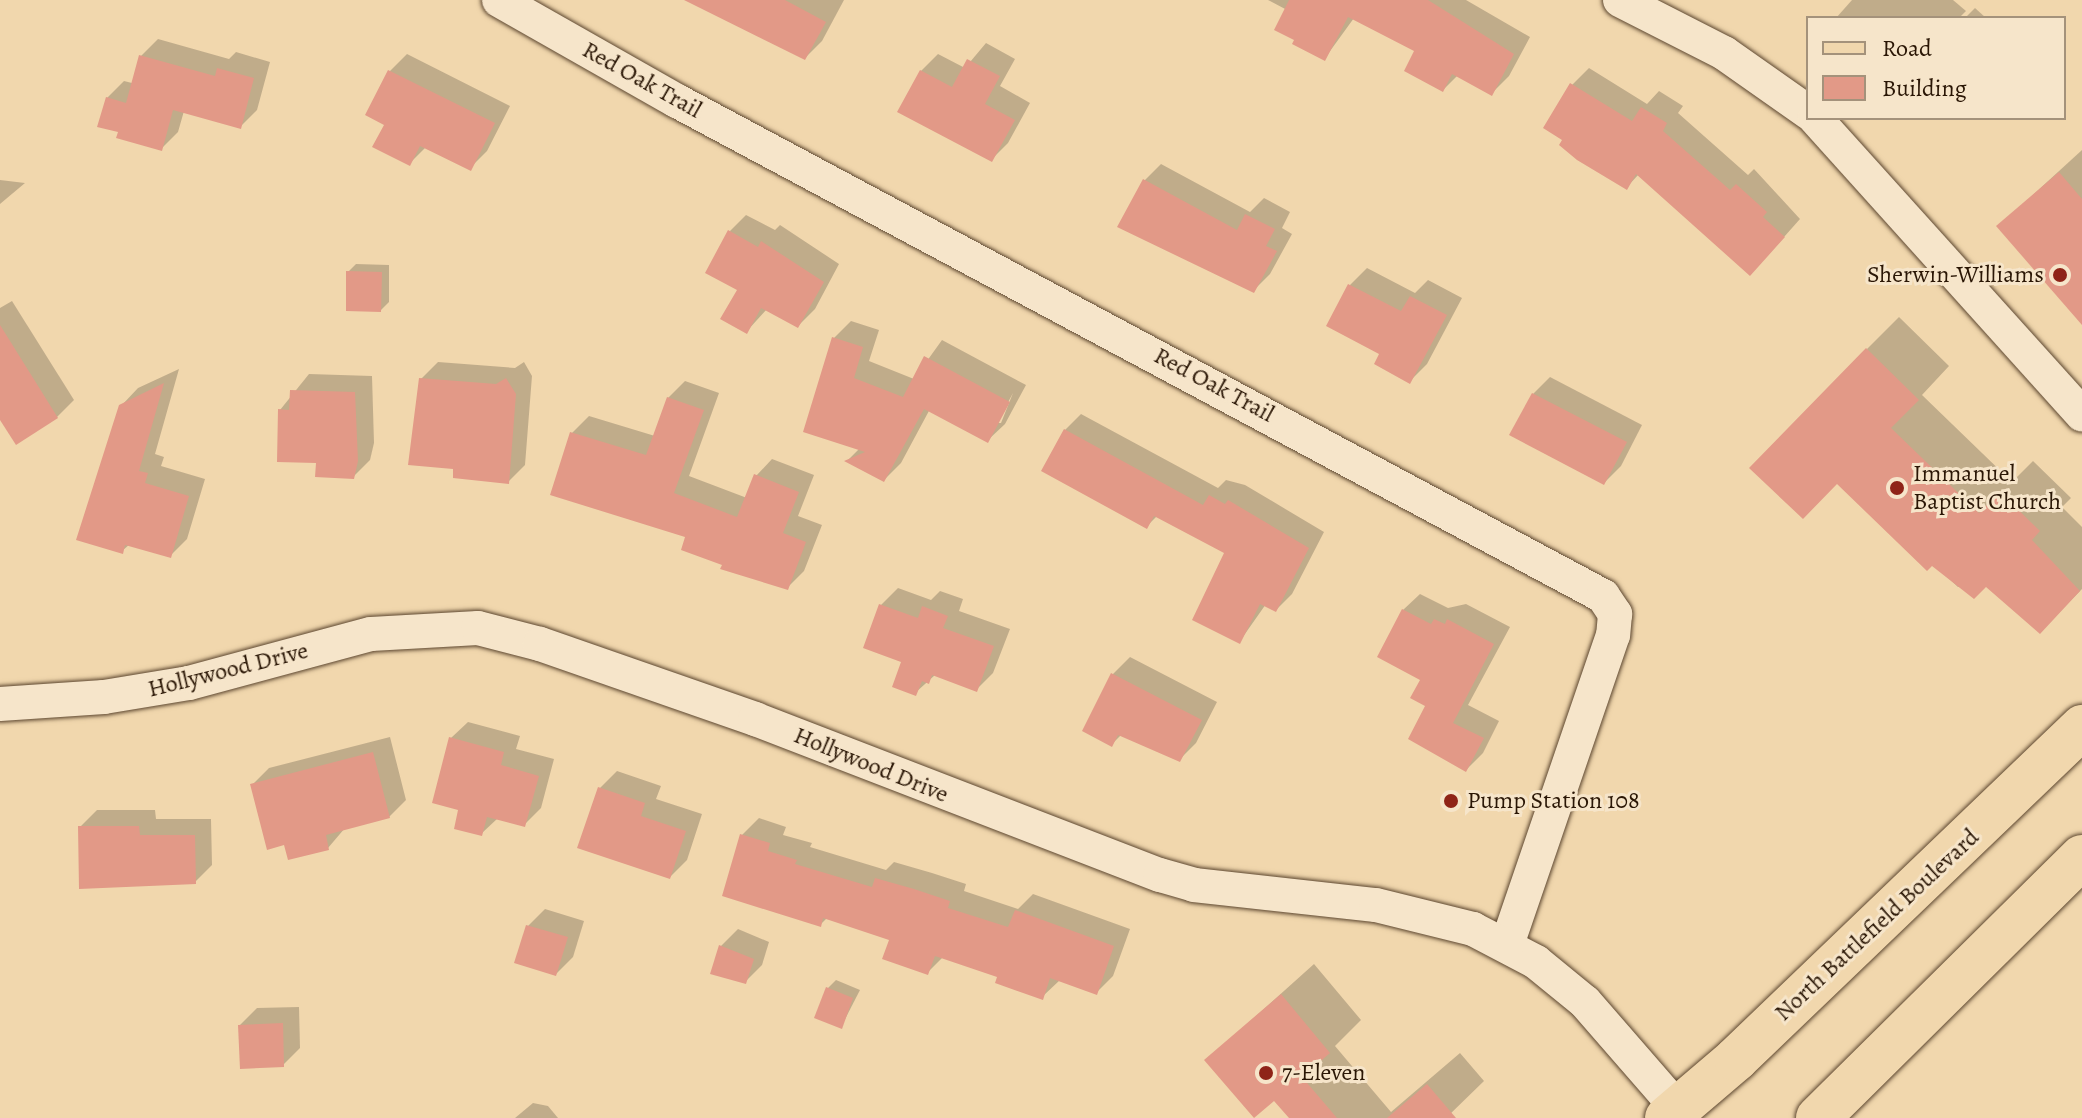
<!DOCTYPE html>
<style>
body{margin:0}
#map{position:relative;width:2082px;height:1118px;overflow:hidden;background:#f1d7ad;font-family:Alegreya,serif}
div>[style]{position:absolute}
.shadow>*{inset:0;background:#0003}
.building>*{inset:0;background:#e29987}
.roads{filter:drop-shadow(0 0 2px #5c462f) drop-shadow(0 0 2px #5c462f)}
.minor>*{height:34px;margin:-17px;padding:0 17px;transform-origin:17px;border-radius:17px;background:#f6e5ca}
.primary>*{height:44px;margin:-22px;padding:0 22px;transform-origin:22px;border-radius:22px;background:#f1d7ad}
.dots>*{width:22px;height:22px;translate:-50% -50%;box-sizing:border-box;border:4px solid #f6e5ca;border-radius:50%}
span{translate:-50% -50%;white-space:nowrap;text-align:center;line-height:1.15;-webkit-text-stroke:6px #f6e5ca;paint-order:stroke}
.street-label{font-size:24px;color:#2a1605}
.poi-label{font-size:24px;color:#2a1605}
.right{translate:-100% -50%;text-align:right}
.left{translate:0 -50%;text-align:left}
.legend{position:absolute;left:1806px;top:16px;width:260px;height:104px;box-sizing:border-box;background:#f6e5ca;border:2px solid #a4927b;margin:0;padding:10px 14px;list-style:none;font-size:24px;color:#2a1605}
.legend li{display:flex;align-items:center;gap:16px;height:40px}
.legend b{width:40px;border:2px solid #a4927b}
</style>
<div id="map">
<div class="shadow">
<div style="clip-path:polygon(689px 0,844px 0,822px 41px,805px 58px)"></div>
<div style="clip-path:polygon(1268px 0,1466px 0,1530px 37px,1509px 76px,1492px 93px,1458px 75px,1443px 90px,1417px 50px,1354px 18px,1325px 58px,1287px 10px)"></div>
<div style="clip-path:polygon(1852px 0,1953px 0,1966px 11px,1959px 18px,1836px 18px)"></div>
<div style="clip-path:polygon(1975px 8px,1986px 18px,1965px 18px)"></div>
<div style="clip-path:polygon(158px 39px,229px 59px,236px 52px,270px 62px,257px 110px,240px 127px,184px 111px,178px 132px,161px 149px,121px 131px,107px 98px,124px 81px,132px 83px,141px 56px)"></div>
<div style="clip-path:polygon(986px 43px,1015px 59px,1000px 86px,1030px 103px,1008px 143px,991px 160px,921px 71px,938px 54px,965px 68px)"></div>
<div style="clip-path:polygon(407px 54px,510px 106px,487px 151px,470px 168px,426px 147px,409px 164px,386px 124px,390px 71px)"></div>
<div style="clip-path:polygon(1589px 68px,1647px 104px,1659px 91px,1683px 106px,1678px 113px,1748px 175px,1754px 169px,1800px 219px,1767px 256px,1639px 174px,1627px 187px,1572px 85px)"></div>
<div style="clip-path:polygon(2082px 150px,2082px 322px,1999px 226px)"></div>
<div style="clip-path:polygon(1161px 164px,1250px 212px,1264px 198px,1290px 212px,1282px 228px,1292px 234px,1270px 274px,1253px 291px,1144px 181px)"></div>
<div style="clip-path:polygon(0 180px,25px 183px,0 204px)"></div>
<div style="clip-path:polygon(746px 215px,775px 230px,780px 225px,839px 264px,815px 309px,798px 326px,767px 309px,747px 331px,730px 231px)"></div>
<div style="clip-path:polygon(356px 264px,389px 265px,389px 302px,381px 310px,348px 272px)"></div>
<div style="clip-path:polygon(1367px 268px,1415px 293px,1428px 280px,1462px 298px,1427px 364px,1410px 381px,1382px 353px,1329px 325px,1350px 285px)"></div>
<div style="clip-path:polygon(12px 301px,74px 400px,57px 417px,0 416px,0 308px)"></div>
<div style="clip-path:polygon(1899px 317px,1949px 366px,1922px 395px,2012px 482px,2033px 461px,2071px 498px,2062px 507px,2082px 527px,2082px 589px,2040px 632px,1986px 585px,1958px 587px,1932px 563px,1927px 568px,1867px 349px)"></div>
<div style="clip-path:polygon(evenodd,851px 321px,879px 330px,869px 361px,914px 379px,942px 340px,1026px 385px,1005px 424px,988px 440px,930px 409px,901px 463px,884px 480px,847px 461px,860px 448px,834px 338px,851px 321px,1013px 393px,1001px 423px,997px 423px,1013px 393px)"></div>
<div style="clip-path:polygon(438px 362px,515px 368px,524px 362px,532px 376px,525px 465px,508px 482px,421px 379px)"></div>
<div style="clip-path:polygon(179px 369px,155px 454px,164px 457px,161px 466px,205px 479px,187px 539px,170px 556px,130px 544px,122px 551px,121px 406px,138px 388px)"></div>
<div style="clip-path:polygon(309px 374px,372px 376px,374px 443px,370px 460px,353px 477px,318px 461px,280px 410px)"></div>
<div style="clip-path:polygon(1550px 377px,1642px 425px,1621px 466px,1604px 483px,1533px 394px)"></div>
<div style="clip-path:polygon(685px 381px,719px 393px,689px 476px,747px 498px,756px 476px,772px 459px,814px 475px,798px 516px,822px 525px,804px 571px,787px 588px,724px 564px,572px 433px,589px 416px,655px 436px,668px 398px)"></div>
<div style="clip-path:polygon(1081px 414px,1218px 488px,1226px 480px,1245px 485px,1324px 532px,1292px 594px,1276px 610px,1266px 604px,1240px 641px,1227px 552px,1157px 516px,1147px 526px,1065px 430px)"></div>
<div style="clip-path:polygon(898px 588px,931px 600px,940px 591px,963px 599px,959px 611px,1010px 629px,993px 673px,976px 690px,935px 675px,915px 693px,881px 605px)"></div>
<div style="clip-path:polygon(1420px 594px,1448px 608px,1466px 604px,1510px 627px,1468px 705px,1499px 721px,1483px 753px,1466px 770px,1427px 705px,1403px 610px)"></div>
<div style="clip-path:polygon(1130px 657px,1217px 702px,1196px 743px,1179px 760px,1122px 734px,1112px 744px,1113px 674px)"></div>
<div style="clip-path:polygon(468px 722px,520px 736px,516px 749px,554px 759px,541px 808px,524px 825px,498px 818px,481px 834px,461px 808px,451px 738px)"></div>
<div style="clip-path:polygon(390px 737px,406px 800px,389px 817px,345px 828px,328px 848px,286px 843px,252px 785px,269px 768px)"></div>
<div style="clip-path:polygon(617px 771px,661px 786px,656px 799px,702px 814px,687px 860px,670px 877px,600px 788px)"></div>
<div style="clip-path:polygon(97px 810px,155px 810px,156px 819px,211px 819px,212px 865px,195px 882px,80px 827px)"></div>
<div style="clip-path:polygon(759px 818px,786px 827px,783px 835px,812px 843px,810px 847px,886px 870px,894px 862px,932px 873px,966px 884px,964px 891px,1018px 909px,1033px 894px,1130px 929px,1113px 976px,1096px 993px,1060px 980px,1042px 997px,1000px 975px,943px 957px,928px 972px,892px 938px,828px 917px,820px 925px,742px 835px)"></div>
<div style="clip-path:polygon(545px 909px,584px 921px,573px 957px,556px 974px,528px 926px)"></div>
<div style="clip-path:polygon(738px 929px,769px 942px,762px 965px,745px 982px,721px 946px)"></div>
<div style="clip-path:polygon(1314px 964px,1361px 1020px,1335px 1046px,1391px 1112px,1460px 1053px,1484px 1081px,1446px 1118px,1291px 1118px,1274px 1098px,1207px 1060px)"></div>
<div style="clip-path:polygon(836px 980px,860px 990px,841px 1027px,828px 988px)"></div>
<div style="clip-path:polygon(299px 1007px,300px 1048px,283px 1065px,240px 1025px,257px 1008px)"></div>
<div style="clip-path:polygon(533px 1103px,548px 1106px,558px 1118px,515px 1118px)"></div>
</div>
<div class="building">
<div style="clip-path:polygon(684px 0,785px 0,826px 22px,805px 60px)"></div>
<div style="clip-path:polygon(1289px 0,1428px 0,1514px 54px,1492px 96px,1452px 74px,1443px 92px,1404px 71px,1414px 51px,1348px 17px,1325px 61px,1292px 44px,1294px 40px,1274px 30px)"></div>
<div style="clip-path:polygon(139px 55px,215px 76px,217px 68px,254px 78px,241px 129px,173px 110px,162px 151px,116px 138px,118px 132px,97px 127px,106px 97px,126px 103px)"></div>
<div style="clip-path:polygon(967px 59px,1000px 76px,985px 104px,1015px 120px,992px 162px,897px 112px,920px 70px,952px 87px)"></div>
<div style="clip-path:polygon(388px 70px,495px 123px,471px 171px,420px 146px,410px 166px,372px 147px,384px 125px,365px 115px)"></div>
<div style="clip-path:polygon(1570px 83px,1632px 121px,1641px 107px,1667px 123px,1663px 131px,1730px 190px,1736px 184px,1767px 212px,1763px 217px,1785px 237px,1750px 276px,1636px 174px,1627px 190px,1577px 160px,1559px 145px,1562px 140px,1543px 128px)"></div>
<div style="clip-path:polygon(2059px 172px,2082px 199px,2082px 325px,1996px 226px)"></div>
<div style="clip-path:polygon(1143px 179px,1237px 230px,1245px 214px,1275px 229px,1266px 246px,1277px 251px,1254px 293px,1117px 227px)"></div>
<div style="clip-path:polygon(728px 230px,758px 247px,761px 241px,824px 282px,798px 328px,761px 308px,747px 334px,720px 319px,737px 290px,705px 273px)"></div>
<div style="clip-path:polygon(346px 271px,382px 272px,381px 312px,346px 311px)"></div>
<div style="clip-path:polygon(1348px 284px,1401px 311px,1410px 296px,1447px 315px,1410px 384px,1374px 364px,1379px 354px,1326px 326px)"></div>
<div style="clip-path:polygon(0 325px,58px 418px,16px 445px,0 420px)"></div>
<div style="clip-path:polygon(832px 337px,863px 347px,854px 378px,903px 397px,924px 356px,1010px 402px,988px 443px,924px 409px,884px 482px,844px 461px,865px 452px,803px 432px)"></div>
<div style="clip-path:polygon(1866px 348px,1919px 400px,1891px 428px,1979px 513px,2000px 492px,2040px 531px,2032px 540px,2080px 591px,2040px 634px,1986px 587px,1974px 599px,1932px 566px,1927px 571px,1837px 484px,1803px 519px,1749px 468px)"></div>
<div style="clip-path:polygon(419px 378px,496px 384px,506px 378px,516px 394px,509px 484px,453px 478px,453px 469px,408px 465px)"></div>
<div style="clip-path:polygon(164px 383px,139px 471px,148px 473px,145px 483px,189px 496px,171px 558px,125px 545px,123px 554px,76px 540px,119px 405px)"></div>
<div style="clip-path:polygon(290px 390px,355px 392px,358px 461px,354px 479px,315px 477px,316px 463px,277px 462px,278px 409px,289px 410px)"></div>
<div style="clip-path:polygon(1532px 393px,1627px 442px,1604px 485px,1509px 435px)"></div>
<div style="clip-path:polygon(667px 397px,704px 410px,674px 493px,737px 517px,754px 474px,799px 492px,783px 533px,806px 542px,788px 590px,720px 569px,722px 565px,681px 550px,685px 537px,550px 495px,570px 432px,646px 455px)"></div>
<div style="clip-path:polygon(1064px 429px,1203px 505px,1209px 495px,1225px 504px,1228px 500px,1309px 548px,1276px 612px,1260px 604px,1240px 644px,1192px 620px,1224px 553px,1154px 516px,1147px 529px,1041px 471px)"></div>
<div style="clip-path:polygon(879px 604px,918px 618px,922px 606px,948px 616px,943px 628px,994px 646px,977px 692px,932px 675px,929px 684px,922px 681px,916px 696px,892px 687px,901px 662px,863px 648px)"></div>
<div style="clip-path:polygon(1402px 609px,1431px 624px,1434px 619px,1445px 624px,1447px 619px,1494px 644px,1453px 723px,1484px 738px,1466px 772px,1408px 739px,1425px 706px,1410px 698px,1420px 680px,1377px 657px)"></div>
<div style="clip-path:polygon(1111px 673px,1202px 720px,1180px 762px,1118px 735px,1112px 747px,1082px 731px)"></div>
<div style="clip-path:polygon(449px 737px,504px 752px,501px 765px,539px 776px,525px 827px,487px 817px,482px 836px,454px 829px,458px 810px,432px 803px)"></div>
<div style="clip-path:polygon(373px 752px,390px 818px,326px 835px,329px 850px,288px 860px,284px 845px,267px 850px,250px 784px)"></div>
<div style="clip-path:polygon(598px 787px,645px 803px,641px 816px,686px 831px,670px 879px,577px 848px)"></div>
<div style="clip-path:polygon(78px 826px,139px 826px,140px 835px,195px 835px,196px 884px,79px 889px)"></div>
<div style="clip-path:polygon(740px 834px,770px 843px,768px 851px,797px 860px,795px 864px,872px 887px,875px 878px,914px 889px,950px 901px,948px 908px,1008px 927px,1015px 910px,1114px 946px,1097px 995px,1050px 978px,1043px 1000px,995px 983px,997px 977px,935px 956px,928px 975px,882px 959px,889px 940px,823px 918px,821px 927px,722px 896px)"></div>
<div style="clip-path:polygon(526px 925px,568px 937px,556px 976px,514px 963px)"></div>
<div style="clip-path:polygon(719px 945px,754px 959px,746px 984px,710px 974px)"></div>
<div style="clip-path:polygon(826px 987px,853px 998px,842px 1029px,814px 1018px)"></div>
<div style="clip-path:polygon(1281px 994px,1330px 1053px,1302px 1077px,1337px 1118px,1289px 1118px,1274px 1101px,1254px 1118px,1204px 1060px)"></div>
<div style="clip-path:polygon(283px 1023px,284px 1067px,240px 1069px,238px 1025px)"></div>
<div style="clip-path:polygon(1427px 1084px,1456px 1118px,1387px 1118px)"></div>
</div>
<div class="roads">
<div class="minor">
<div style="left:499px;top:0;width:205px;rotate:29.6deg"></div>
<div style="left:677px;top:101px;width:1050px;rotate:28.13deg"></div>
<div style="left:1603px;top:596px;width:22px;rotate:56deg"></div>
<div style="left:1615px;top:614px;width:21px;rotate:95deg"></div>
<div style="left:1613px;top:635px;width:327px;rotate:108.9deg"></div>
<div style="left:1620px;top:0;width:117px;rotate:27deg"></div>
<div style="left:1724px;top:53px;width:103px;rotate:35.1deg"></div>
<div style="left:1815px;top:118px;width:399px;rotate:48deg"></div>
<div style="left:0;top:704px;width:104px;rotate:-3.9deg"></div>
<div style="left:104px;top:697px;width:86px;rotate:-9.4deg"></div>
<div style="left:189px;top:683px;width:188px;rotate:-15.1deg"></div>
<div style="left:371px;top:634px;width:107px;rotate:-3.2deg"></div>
<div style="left:478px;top:628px;width:64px;rotate:14.5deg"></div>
<div style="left:540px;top:644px;width:228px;rotate:19.2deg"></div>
<div style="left:755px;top:719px;width:434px;rotate:21.1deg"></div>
<div style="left:1160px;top:875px;width:35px;rotate:16deg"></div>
<div style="left:1194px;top:885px;width:183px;rotate:6.3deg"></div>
<div style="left:1376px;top:905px;width:100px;rotate:13.9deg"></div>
<div style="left:1473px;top:929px;width:71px;rotate:27.6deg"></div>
<div style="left:1536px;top:962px;width:63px;rotate:39.2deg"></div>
<div style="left:1585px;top:1002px;width:142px;rotate:49deg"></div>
</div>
<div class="primary">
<div style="left:1667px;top:1118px;width:91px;rotate:-40.5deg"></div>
<div style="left:1736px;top:1059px;width:480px;rotate:-43.8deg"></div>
<div style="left:1818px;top:1118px;width:371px;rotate:-44.7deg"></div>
</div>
</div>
<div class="dots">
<div style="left:2060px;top:275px;background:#8f2418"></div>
<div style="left:1897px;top:488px;background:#8f2418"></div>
<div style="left:1451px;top:801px;background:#8f2418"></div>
<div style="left:1266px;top:1073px;background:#8f2418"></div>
</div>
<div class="street-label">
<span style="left:642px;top:80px;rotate:29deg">Red Oak Trail</span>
<span style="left:1214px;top:385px;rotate:28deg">Red Oak Trail</span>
<span style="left:228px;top:670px;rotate:-14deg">Hollywood Drive</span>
<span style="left:871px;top:765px;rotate:22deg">Hollywood Drive</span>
<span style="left:1877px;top:925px;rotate:-43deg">North Battlefield Boulevard</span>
</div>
<div class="poi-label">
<span class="right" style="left:2044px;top:275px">Sherwin-Williams</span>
<span class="left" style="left:1913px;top:488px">Immanuel<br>Baptist Church</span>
<span class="left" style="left:1467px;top:801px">Pump Station 108</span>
<span class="left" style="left:1282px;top:1073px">7-Eleven</span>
</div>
<ul class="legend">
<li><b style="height:10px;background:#f1d7ad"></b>Road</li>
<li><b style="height:22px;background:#e29987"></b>Building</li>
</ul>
</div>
